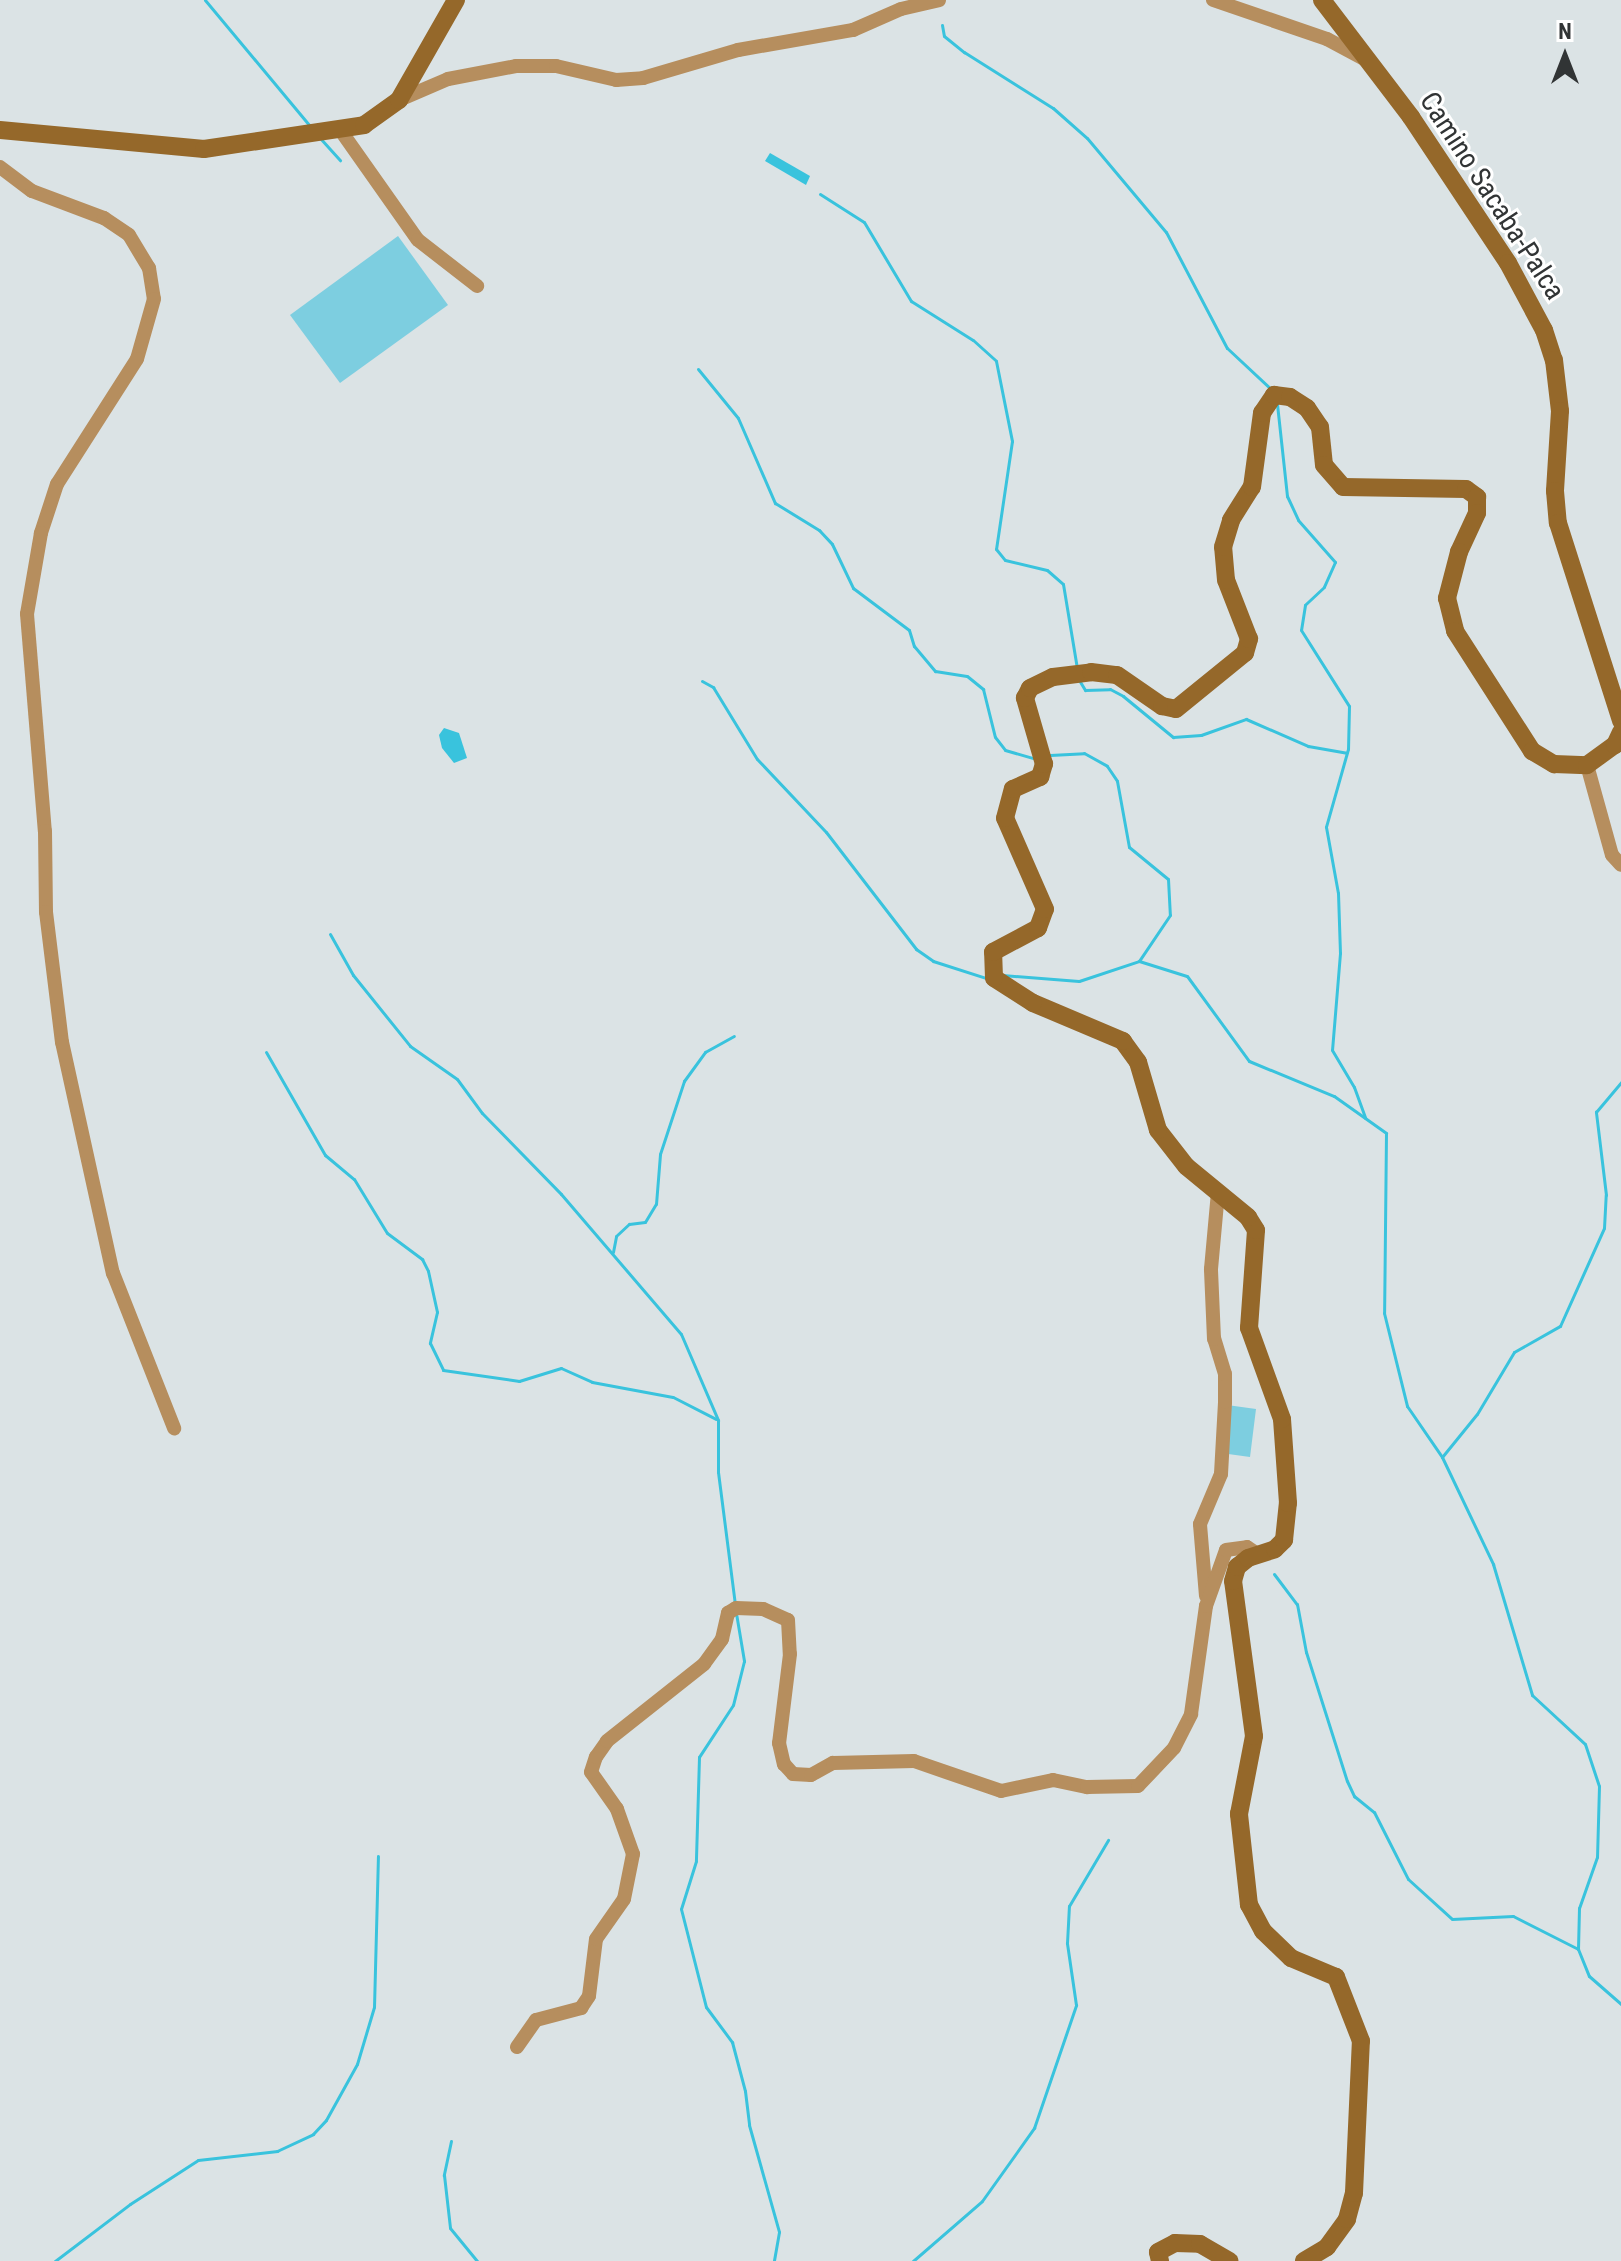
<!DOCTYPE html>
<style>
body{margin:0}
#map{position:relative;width:1621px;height:2261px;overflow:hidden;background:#dbe3e5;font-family:"Roboto Condensed",sans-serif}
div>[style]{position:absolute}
.green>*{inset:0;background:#7dcee0}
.water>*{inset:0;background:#39c3dd}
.stream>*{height:3px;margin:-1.5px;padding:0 1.5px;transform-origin:1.5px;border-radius:1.5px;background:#39c3dd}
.street>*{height:14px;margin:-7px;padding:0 7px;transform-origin:7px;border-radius:7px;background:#b68e5e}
.secondary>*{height:18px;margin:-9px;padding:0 9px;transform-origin:9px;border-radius:9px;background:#95682a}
span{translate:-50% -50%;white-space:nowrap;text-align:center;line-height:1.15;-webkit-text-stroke:6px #fff;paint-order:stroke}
.street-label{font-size:28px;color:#313435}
.north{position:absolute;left:1525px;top:16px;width:80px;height:80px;-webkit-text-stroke:6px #fff;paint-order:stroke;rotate:0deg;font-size:22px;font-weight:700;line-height:32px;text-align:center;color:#313435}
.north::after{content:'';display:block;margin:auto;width:28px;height:36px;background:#313435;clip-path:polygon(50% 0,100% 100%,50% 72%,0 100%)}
</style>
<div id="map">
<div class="green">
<div style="clip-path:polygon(398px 236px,448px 305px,340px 383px,290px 315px)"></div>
<div style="clip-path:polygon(1227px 1405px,1256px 1409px,1250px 1457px,1221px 1453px)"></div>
</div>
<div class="water">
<div style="clip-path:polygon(770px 153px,810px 176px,806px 185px,765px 161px)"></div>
<div style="clip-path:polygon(444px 728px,459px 733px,467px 758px,454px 763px,442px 748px,439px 735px)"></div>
</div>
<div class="stream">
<div style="left:205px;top:0;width:164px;rotate:50.2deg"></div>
<div style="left:942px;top:25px;width:11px;rotate:80deg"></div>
<div style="left:944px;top:36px;width:26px;rotate:39deg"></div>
<div style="left:964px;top:52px;width:105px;rotate:32.2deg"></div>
<div style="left:1053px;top:108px;width:45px;rotate:41.4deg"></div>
<div style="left:1087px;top:138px;width:123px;rotate:50deg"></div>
<div style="left:1166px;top:232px;width:131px;rotate:62.3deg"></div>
<div style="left:1227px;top:348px;width:62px;rotate:43deg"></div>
<div style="left:320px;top:138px;width:30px;rotate:48deg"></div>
<div style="left:820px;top:194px;width:52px;rotate:32.5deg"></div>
<div style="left:864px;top:222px;width:92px;rotate:59.3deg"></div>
<div style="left:911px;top:301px;width:73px;rotate:32.2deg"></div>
<div style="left:973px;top:340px;width:31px;rotate:42deg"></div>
<div style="left:996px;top:361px;width:82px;rotate:78.7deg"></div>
<div style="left:1012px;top:441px;width:109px;rotate:98.4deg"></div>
<div style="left:996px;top:549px;width:14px;rotate:51deg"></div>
<div style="left:1005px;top:560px;width:43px;rotate:13.4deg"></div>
<div style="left:1047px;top:570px;width:21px;rotate:41deg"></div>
<div style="left:1063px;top:584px;width:86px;rotate:80.6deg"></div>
<div style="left:698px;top:369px;width:63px;rotate:50.8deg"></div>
<div style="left:738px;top:418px;width:93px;rotate:66.5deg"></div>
<div style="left:775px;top:503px;width:52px;rotate:31.5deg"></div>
<div style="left:819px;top:530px;width:19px;rotate:47deg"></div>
<div style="left:832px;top:544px;width:49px;rotate:64.5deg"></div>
<div style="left:853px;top:588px;width:70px;rotate:36.9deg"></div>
<div style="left:909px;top:630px;width:17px;rotate:73deg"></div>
<div style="left:914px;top:646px;width:33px;rotate:50deg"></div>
<div style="left:935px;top:671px;width:32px;rotate:9deg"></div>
<div style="left:967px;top:676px;width:21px;rotate:39deg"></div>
<div style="left:983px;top:689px;width:49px;rotate:76deg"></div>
<div style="left:995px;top:737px;width:16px;rotate:52deg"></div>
<div style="left:1005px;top:750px;width:32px;rotate:16deg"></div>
<div style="left:1277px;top:404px;width:93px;rotate:83.8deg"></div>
<div style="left:1287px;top:496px;width:26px;rotate:65deg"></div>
<div style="left:1298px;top:520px;width:56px;rotate:48.6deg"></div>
<div style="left:1335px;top:562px;width:27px;rotate:114deg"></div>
<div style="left:1324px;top:587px;width:26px;rotate:137deg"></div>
<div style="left:1305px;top:605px;width:25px;rotate:99deg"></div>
<div style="left:1301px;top:630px;width:90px;rotate:57.7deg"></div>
<div style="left:1349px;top:706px;width:43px;rotate:91.3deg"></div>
<div style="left:1348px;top:749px;width:81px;rotate:105.8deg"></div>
<div style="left:1326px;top:827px;width:67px;rotate:79.7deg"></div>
<div style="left:1338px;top:893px;width:60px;rotate:88.1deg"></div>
<div style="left:1340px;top:953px;width:97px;rotate:94.7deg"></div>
<div style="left:1332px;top:1050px;width:43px;rotate:59.3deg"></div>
<div style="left:1354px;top:1087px;width:33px;rotate:70deg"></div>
<div style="left:1079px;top:680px;width:12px;rotate:59deg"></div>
<div style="left:1085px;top:690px;width:25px;rotate:-2deg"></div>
<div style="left:1110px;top:689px;width:15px;rotate:28deg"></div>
<div style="left:1123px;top:696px;width:65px;rotate:39.4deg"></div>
<div style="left:1173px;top:737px;width:28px;rotate:-4deg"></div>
<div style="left:1201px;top:735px;width:48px;rotate:-19.6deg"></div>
<div style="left:1246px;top:719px;width:68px;rotate:23.5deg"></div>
<div style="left:1308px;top:746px;width:39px;rotate:10deg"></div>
<div style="left:702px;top:681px;width:13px;rotate:29deg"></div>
<div style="left:713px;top:687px;width:84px;rotate:58.6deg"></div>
<div style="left:757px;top:759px;width:100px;rotate:46.6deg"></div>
<div style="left:826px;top:832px;width:148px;rotate:52.4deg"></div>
<div style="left:916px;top:949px;width:21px;rotate:35deg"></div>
<div style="left:933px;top:961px;width:56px;rotate:17.8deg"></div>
<div style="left:1050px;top:755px;width:34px;rotate:-3deg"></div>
<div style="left:1084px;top:753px;width:26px;rotate:29deg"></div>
<div style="left:1107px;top:766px;width:18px;rotate:56deg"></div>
<div style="left:1117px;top:781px;width:67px;rotate:79.7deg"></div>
<div style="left:1129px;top:847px;width:50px;rotate:39.4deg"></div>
<div style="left:1168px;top:879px;width:36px;rotate:87deg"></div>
<div style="left:1170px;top:915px;width:55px;rotate:124deg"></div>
<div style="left:330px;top:934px;width:47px;rotate:60.7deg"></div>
<div style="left:353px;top:975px;width:91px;rotate:51.2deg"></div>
<div style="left:410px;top:1046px;width:57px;rotate:35.1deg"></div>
<div style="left:457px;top:1079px;width:42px;rotate:53.7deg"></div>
<div style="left:482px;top:1113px;width:113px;rotate:45.7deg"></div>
<div style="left:561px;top:1194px;width:184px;rotate:49.4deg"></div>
<div style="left:681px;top:1334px;width:94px;rotate:66.7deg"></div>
<div style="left:718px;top:1420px;width:52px;rotate:90deg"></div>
<div style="left:718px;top:1472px;width:134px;rotate:82.7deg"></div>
<div style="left:1002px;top:975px;width:77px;rotate:4.5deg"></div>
<div style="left:1079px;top:981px;width:63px;rotate:-18.4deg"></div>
<div style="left:1139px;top:961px;width:50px;rotate:17.4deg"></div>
<div style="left:1187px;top:976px;width:105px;rotate:53.9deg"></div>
<div style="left:1249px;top:1061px;width:92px;rotate:22.4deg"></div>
<div style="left:1334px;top:1096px;width:64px;rotate:35.4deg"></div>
<div style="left:1386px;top:1133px;width:180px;rotate:90.6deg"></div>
<div style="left:1384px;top:1313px;width:96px;rotate:76.1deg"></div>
<div style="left:1407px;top:1406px;width:62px;rotate:55.5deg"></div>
<div style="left:1442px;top:1457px;width:119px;rotate:64.5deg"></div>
<div style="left:1493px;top:1564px;width:137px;rotate:73.4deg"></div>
<div style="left:1532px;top:1695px;width:72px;rotate:42.8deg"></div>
<div style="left:1585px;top:1744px;width:44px;rotate:71.6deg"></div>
<div style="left:1599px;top:1786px;width:71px;rotate:91.6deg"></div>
<div style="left:1597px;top:1857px;width:54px;rotate:109.4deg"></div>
<div style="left:1579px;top:1908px;width:41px;rotate:91.4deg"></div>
<div style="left:1578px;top:1949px;width:29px;rotate:68deg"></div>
<div style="left:1589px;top:1976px;width:43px;rotate:41.2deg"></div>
<div style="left:266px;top:1052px;width:119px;rotate:60.2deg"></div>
<div style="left:325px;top:1155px;width:38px;rotate:40deg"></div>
<div style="left:354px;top:1179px;width:63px;rotate:58.6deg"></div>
<div style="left:387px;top:1233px;width:44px;rotate:36.6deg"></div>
<div style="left:422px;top:1259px;width:13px;rotate:63deg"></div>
<div style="left:428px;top:1271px;width:42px;rotate:77.6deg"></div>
<div style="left:437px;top:1312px;width:32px;rotate:103deg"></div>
<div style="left:430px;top:1343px;width:30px;rotate:64deg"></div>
<div style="left:443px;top:1370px;width:77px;rotate:8.2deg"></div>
<div style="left:519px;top:1381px;width:44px;rotate:-17.2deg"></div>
<div style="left:561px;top:1368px;width:34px;rotate:24deg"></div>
<div style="left:592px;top:1382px;width:82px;rotate:10.5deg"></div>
<div style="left:673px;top:1397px;width:48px;rotate:27.1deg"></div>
<div style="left:613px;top:1252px;width:16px;rotate:-79deg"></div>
<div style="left:616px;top:1236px;width:18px;rotate:-43deg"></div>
<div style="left:629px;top:1224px;width:16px;rotate:-7deg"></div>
<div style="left:645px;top:1222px;width:21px;rotate:-59deg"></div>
<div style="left:656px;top:1204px;width:50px;rotate:-85.4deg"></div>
<div style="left:660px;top:1154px;width:77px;rotate:-71.8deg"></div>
<div style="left:684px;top:1081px;width:36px;rotate:-54deg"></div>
<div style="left:705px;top:1052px;width:33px;rotate:-29deg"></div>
<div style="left:1442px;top:1457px;width:55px;rotate:-50.9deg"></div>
<div style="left:1477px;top:1414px;width:72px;rotate:-59.2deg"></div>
<div style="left:1514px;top:1352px;width:53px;rotate:-29.5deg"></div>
<div style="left:1560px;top:1326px;width:107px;rotate:-65.8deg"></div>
<div style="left:1604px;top:1228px;width:33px;rotate:-87deg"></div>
<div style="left:1606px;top:1195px;width:84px;rotate:-96.9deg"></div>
<div style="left:1596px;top:1112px;width:39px;rotate:-50deg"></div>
<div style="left:1274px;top:1574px;width:38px;rotate:53deg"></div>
<div style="left:1297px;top:1604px;width:49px;rotate:79.4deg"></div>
<div style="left:1306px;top:1652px;width:135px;rotate:72.4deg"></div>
<div style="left:1347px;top:1781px;width:17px;rotate:65deg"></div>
<div style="left:1354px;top:1796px;width:26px;rotate:39deg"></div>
<div style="left:1374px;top:1812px;width:75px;rotate:63.1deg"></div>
<div style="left:1408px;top:1879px;width:59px;rotate:42.3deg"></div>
<div style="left:1452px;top:1919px;width:61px;rotate:-2.8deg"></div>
<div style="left:1513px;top:1916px;width:73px;rotate:26.9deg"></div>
<div style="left:736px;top:1613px;width:49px;rotate:80.5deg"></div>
<div style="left:744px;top:1661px;width:45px;rotate:104deg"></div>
<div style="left:733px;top:1705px;width:62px;rotate:123.2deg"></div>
<div style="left:699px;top:1757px;width:104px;rotate:91.7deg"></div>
<div style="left:696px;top:1861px;width:50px;rotate:107.4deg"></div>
<div style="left:681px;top:1909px;width:101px;rotate:75.7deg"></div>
<div style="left:706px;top:2007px;width:44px;rotate:53.4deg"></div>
<div style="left:732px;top:2042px;width:51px;rotate:75.1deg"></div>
<div style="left:745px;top:2091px;width:34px;rotate:83deg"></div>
<div style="left:749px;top:2125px;width:111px;rotate:74.3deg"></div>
<div style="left:779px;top:2232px;width:29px;rotate:100deg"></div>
<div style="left:451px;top:2141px;width:35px;rotate:102deg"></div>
<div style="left:444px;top:2175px;width:53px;rotate:83.5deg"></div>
<div style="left:450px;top:2228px;width:43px;rotate:50.7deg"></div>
<div style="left:55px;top:2261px;width:94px;rotate:-37.2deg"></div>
<div style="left:130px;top:2204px;width:81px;rotate:-32.9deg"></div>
<div style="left:198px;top:2160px;width:80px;rotate:-6.5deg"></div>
<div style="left:277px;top:2151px;width:40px;rotate:-25deg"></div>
<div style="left:313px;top:2134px;width:19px;rotate:-47deg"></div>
<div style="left:326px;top:2120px;width:64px;rotate:-61deg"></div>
<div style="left:357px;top:2064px;width:59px;rotate:-73.4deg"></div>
<div style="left:374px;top:2007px;width:151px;rotate:-88.5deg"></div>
<div style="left:913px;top:2261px;width:91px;rotate:-41deg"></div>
<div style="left:982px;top:2201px;width:90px;rotate:-54.5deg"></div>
<div style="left:1034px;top:2128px;width:130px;rotate:-71.1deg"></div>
<div style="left:1076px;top:2005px;width:63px;rotate:-98.3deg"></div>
<div style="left:1067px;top:1943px;width:37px;rotate:-87deg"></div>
<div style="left:1069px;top:1906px;width:77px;rotate:-59.4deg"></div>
</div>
<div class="street">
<div style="left:1213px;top:0;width:120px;rotate:18.9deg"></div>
<div style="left:1327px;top:39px;width:44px;rotate:28.3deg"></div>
<div style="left:399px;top:100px;width:53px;rotate:-23.2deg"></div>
<div style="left:448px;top:79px;width:69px;rotate:-10.8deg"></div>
<div style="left:516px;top:66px;width:40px"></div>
<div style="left:556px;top:66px;width:62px;rotate:13.1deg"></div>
<div style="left:616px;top:80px;width:27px;rotate:-4deg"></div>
<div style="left:643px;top:78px;width:99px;rotate:-16.4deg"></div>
<div style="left:738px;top:50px;width:117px;rotate:-9.9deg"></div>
<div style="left:853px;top:30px;width:52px;rotate:-23.6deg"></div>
<div style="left:901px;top:9px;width:39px;rotate:-13deg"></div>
<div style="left:341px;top:131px;width:133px;rotate:54.8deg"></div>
<div style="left:418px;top:240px;width:75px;rotate:37.9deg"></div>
<div style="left:0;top:167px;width:40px;rotate:37deg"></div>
<div style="left:32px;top:191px;width:77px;rotate:20.6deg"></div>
<div style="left:104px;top:218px;width:30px;rotate:34deg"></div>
<div style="left:129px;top:235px;width:39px;rotate:59deg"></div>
<div style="left:149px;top:268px;width:31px;rotate:81deg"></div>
<div style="left:154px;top:299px;width:62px;rotate:105.8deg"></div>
<div style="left:137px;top:359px;width:148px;rotate:122.6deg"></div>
<div style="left:57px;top:484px;width:52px;rotate:108.1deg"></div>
<div style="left:41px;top:533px;width:82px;rotate:99.8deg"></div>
<div style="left:27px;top:614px;width:218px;rotate:85.3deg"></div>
<div style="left:45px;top:831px;width:81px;rotate:89.3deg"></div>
<div style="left:46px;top:912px;width:131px;rotate:83deg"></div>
<div style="left:62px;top:1042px;width:237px;rotate:77.6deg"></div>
<div style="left:113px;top:1273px;width:167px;rotate:68.5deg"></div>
<div style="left:1587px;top:765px;width:93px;rotate:74.5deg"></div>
<div style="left:1612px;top:855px;width:13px;rotate:48deg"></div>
<div style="left:1206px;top:1596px;width:72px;rotate:-94.8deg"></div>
<div style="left:1200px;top:1524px;width:54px;rotate:-67.2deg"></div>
<div style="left:1221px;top:1474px;width:72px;rotate:-86.8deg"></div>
<div style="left:1225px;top:1402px;width:28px;rotate:-90deg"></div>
<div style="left:1225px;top:1374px;width:37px;rotate:-107deg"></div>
<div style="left:1214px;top:1339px;width:70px;rotate:-92.5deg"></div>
<div style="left:1211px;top:1269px;width:77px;rotate:-84.8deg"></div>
<div style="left:517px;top:2047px;width:33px;rotate:-55deg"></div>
<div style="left:536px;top:2020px;width:47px;rotate:-14.9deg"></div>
<div style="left:581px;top:2008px;width:14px;rotate:-56deg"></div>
<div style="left:589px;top:1996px;width:57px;rotate:-83deg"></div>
<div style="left:596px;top:1939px;width:49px;rotate:-55deg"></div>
<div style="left:624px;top:1899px;width:46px;rotate:-78.7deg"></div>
<div style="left:633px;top:1854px;width:48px;rotate:-109.6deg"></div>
<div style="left:617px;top:1809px;width:45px;rotate:-125.1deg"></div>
<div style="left:591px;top:1772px;width:16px;rotate:-72deg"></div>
<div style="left:596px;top:1757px;width:19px;rotate:-55deg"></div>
<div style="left:607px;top:1741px;width:124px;rotate:-38.4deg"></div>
<div style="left:704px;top:1664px;width:31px;rotate:-54deg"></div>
<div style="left:722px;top:1639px;width:27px;rotate:-77deg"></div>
<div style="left:728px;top:1613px;width:9px;rotate:-32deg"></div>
<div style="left:736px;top:1608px;width:27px;rotate:2deg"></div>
<div style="left:763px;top:1609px;width:27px;rotate:24deg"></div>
<div style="left:788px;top:1620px;width:34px;rotate:87deg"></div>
<div style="left:790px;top:1654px;width:90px;rotate:97deg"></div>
<div style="left:779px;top:1743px;width:22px;rotate:77deg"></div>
<div style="left:784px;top:1764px;width:13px;rotate:48deg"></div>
<div style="left:793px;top:1774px;width:18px;rotate:3deg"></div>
<div style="left:811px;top:1775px;width:25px;rotate:-29deg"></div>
<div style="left:833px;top:1763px;width:81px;rotate:-1.4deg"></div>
<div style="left:914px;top:1761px;width:92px;rotate:19deg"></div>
<div style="left:1001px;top:1791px;width:53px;rotate:-11.9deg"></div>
<div style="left:1053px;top:1780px;width:35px;rotate:12deg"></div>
<div style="left:1087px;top:1787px;width:51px;rotate:-1.1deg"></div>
<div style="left:1138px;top:1786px;width:52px;rotate:-46.5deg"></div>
<div style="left:1174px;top:1748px;width:38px;rotate:-63deg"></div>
<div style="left:1191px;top:1714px;width:109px;rotate:-82.1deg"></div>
<div style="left:1206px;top:1606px;width:59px;rotate:-70.3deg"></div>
<div style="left:1226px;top:1550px;width:21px;rotate:-8deg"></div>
<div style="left:1247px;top:1547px;width:14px;rotate:34deg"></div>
</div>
<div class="secondary">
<div style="left:1322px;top:0;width:147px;rotate:52.7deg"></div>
<div style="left:1411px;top:117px;width:175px;rotate:56.4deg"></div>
<div style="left:1508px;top:263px;width:76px;rotate:61.8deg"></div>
<div style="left:1544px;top:330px;width:32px;rotate:72deg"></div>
<div style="left:1554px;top:360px;width:51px;rotate:83.3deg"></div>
<div style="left:1560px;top:411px;width:80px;rotate:93.6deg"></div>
<div style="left:1555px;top:491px;width:32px;rotate:85deg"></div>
<div style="left:1558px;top:523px;width:208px;rotate:72.3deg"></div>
<div style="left:0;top:130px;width:205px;rotate:5.3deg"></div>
<div style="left:204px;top:149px;width:162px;rotate:-8.5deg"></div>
<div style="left:364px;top:125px;width:43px;rotate:-35.5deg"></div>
<div style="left:399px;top:100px;width:115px;rotate:-60.3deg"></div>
<div style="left:1160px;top:2261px;width:9px;rotate:-103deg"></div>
<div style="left:1158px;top:2252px;width:19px;rotate:-28deg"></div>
<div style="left:1175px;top:2243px;width:25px;rotate:2deg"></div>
<div style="left:1200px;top:2244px;width:34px;rotate:30deg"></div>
<div style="left:1304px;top:2261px;width:27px;rotate:-31deg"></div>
<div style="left:1327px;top:2247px;width:34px;rotate:-54deg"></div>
<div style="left:1347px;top:2219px;width:27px;rotate:-75deg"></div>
<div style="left:1354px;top:2193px;width:152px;rotate:-87.4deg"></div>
<div style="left:1361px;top:2041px;width:69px;rotate:-111.3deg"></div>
<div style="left:1336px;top:1977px;width:49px;rotate:-157.1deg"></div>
<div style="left:1291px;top:1958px;width:39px;rotate:-136deg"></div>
<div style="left:1263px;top:1931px;width:30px;rotate:-118deg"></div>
<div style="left:1249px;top:1905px;width:92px;rotate:-96.3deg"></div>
<div style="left:1239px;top:1814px;width:79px;rotate:-79.1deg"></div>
<div style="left:1254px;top:1736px;width:156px;rotate:-97.7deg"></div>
<div style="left:1233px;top:1581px;width:15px;rotate:-74deg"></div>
<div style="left:1237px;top:1567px;width:14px;rotate:-39deg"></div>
<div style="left:1248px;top:1558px;width:28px;rotate:-18deg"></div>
<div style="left:1275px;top:1549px;width:13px;rotate:-45deg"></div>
<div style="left:1284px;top:1540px;width:37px;rotate:-84deg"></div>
<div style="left:1288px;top:1503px;width:84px;rotate:-94.1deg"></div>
<div style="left:1282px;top:1419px;width:97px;rotate:-109.9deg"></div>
<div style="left:1249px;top:1328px;width:98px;rotate:-85.9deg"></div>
<div style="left:1256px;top:1230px;width:15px;rotate:-122deg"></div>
<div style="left:1248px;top:1217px;width:80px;rotate:-140.6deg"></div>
<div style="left:1186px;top:1166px;width:46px;rotate:-127.9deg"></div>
<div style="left:1158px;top:1130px;width:71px;rotate:-106.4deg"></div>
<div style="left:1138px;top:1062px;width:26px;rotate:-126deg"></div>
<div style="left:1123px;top:1041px;width:98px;rotate:-157.1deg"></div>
<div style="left:1033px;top:1003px;width:46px;rotate:-147.3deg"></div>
<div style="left:994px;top:978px;width:26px;rotate:-92deg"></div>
<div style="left:993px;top:952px;width:51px;rotate:-28.1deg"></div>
<div style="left:1038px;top:928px;width:20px;rotate:-70deg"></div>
<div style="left:1045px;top:909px;width:99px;rotate:-113.7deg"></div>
<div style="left:1005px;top:818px;width:30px;rotate:-75deg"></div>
<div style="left:1013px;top:789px;width:30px;rotate:-24deg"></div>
<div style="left:1040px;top:777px;width:14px;rotate:-73deg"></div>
<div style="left:1044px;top:764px;width:69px;rotate:-106.1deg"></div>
<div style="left:1025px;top:698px;width:11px;rotate:-63deg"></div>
<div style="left:1030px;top:688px;width:25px;rotate:-26deg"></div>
<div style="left:1053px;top:677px;width:38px;rotate:-7deg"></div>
<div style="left:1091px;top:672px;width:26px;rotate:7deg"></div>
<div style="left:1117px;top:675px;width:55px;rotate:34.6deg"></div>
<div style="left:1162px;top:706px;width:14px;rotate:12deg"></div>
<div style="left:1176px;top:709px;width:89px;rotate:-39.1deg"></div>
<div style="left:1245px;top:653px;width:15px;rotate:-74deg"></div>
<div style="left:1249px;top:639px;width:63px;rotate:-111.3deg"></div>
<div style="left:1226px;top:580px;width:33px;rotate:-95deg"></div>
<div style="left:1223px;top:547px;width:28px;rotate:-73deg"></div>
<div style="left:1231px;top:520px;width:39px;rotate:-58deg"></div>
<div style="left:1252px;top:487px;width:75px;rotate:-82.3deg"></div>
<div style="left:1262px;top:413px;width:22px;rotate:-56deg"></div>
<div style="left:1274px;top:395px;width:16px;rotate:7deg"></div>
<div style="left:1290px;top:397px;width:20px;rotate:33deg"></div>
<div style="left:1307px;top:408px;width:23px;rotate:56deg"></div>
<div style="left:1320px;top:427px;width:38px;rotate:84deg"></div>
<div style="left:1324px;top:465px;width:29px;rotate:49deg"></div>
<div style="left:1343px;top:487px;width:123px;rotate:0.9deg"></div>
<div style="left:1466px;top:489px;width:14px;rotate:36deg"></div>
<div style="left:1477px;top:497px;width:16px;rotate:90deg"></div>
<div style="left:1477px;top:513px;width:43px;rotate:114.8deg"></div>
<div style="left:1459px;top:552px;width:48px;rotate:104.6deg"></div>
<div style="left:1447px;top:598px;width:34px;rotate:76deg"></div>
<div style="left:1455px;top:631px;width:143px;rotate:57.3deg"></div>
<div style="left:1532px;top:751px;width:26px;rotate:31deg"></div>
<div style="left:1554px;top:764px;width:33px;rotate:2deg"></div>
<div style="left:1587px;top:765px;width:34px;rotate:-36deg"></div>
<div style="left:1615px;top:745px;width:14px;rotate:-65deg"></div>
</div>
<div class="street-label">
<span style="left:1492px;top:196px;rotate:57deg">Camino Sacaba-Palca</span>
</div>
<div class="north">N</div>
</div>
